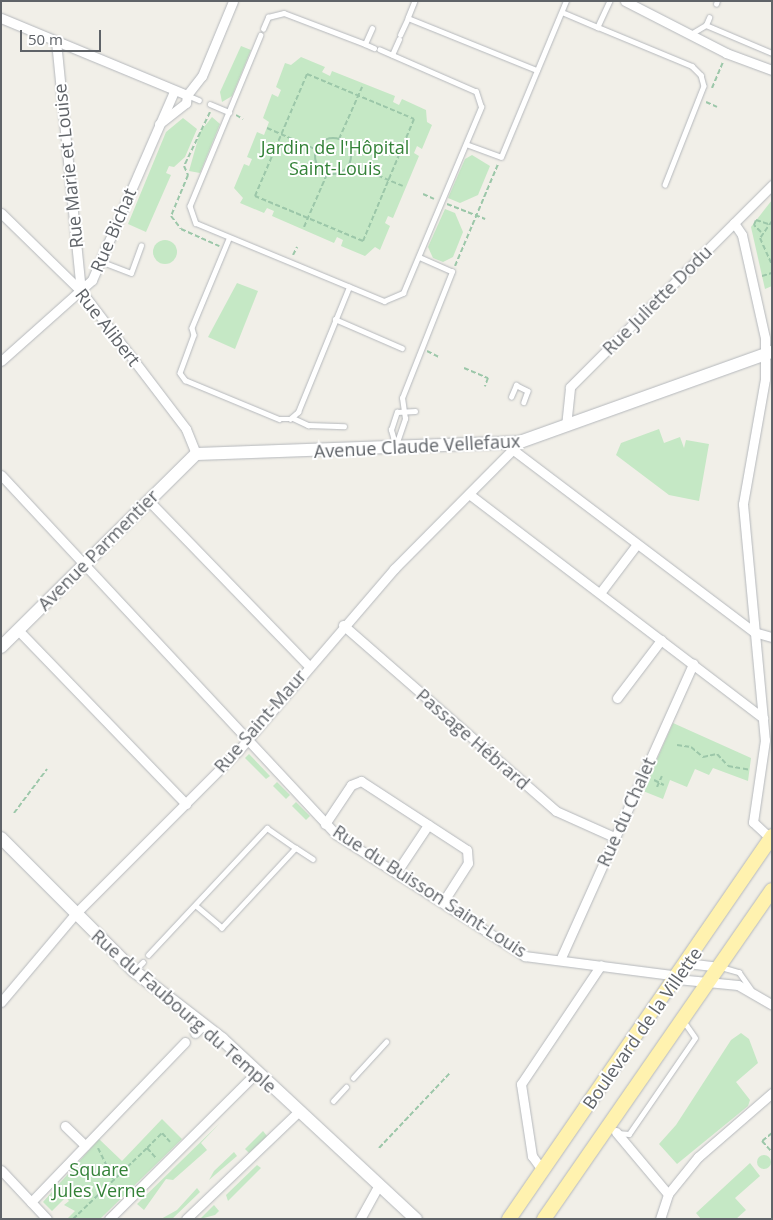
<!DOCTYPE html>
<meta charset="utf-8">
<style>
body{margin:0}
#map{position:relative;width:773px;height:1220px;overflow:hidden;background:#f1efe8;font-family:"Open Sans",sans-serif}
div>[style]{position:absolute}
.green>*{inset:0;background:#c5e8c5}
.round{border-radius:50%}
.path>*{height:2px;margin-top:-1px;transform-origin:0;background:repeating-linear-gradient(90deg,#9cc7a9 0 5px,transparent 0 7.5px)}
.path>.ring{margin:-1px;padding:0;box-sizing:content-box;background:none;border:2px solid #9cc7a9;border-radius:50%}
.roads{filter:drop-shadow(0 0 1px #b5b8bc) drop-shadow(0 0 1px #b5b8bc)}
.lane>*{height:4.5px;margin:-2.25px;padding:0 2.25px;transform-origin:2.25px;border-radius:2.25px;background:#fff}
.street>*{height:9px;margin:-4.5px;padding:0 4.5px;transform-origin:4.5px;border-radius:4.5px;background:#fff}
.secondary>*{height:12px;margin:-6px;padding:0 6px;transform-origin:6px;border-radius:6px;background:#fff}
.primary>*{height:14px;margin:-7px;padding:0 7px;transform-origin:7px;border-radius:7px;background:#fff2af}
span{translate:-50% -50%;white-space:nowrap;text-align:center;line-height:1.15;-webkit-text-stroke:4px #fff;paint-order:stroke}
.park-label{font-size:18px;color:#348238}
.street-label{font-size:18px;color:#5f6368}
.frame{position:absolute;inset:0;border:2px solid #5f6368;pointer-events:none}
.scale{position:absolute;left:20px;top:30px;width:81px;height:22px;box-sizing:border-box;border:2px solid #5f6368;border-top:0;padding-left:6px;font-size:15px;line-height:18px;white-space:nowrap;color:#5f6368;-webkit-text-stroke:4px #fff;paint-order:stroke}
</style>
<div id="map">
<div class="green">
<div style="clip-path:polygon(241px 46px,251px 50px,232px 96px,222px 102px,220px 92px)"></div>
<div style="clip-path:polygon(301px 57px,325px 67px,322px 72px,330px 76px,332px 71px,395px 96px,393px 102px,399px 105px,402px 99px,426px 110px,427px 122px,432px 125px,422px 149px,417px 146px,414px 153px,419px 156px,393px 218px,388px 216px,385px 223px,390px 226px,380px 250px,375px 247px,365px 256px,341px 246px,343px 240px,337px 237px,334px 243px,272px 216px,274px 211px,267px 208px,264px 213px,240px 203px,243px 198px,234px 188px,244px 164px,249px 166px,252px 159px,247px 157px,257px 132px,264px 135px,269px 122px,263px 118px,272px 94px,278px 97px,281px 90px,276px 87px,285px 63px,291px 65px)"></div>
<div style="clip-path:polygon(212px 117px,220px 124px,200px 173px,189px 171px,200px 132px)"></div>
<div style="clip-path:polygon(183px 118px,197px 129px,185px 157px,174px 167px,169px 166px,166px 173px,171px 175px,146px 232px,128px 224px,166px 132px)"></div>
<div style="clip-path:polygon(472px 155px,490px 166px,478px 195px,460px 203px,448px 198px,465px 159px)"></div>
<div style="clip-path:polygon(772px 200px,772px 286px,765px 289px,751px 227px)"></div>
<div style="clip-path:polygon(445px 209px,455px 213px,463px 232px,453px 257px,443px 262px,433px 258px,428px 247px)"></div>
<div class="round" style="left:153px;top:240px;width:24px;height:24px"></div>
<div style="clip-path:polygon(237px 283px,258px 291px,235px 349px,208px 337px)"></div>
<div style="clip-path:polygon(659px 429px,664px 443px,680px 437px,684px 448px,686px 440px,709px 444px,699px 501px,669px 495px,616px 455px,621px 443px)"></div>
<div style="clip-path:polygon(673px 723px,751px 758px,748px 781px,713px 768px,709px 775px,695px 769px,687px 787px,670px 780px,663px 799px,643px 791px)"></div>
<div style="clip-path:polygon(249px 754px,270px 776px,266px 779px,245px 758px)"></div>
<div style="clip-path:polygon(277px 782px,290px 795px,286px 799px,273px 786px)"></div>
<div style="clip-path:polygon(296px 802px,310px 816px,306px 820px,292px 806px)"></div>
<div style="clip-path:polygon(741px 1033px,749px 1039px,758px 1063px,736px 1082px,750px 1100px,748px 1106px,677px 1164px,659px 1144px,676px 1125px,731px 1040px)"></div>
<div style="clip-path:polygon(162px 1119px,182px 1139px,100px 1219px,67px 1219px,75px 1211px,64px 1205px,69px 1201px,66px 1197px,52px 1211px,43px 1202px,99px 1139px,122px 1161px)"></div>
<div style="clip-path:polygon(220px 1123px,201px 1143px,207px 1150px,173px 1180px,166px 1179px,144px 1210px,137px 1204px)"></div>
<div style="clip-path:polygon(263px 1131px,267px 1136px,249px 1153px,245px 1149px)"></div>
<div style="clip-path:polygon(234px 1152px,237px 1156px,209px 1180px,214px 1171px)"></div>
<div class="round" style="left:757px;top:1155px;width:14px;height:14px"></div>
<div style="clip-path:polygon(750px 1163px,760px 1176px,735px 1198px,746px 1210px,736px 1219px,701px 1219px,696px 1213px)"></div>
<div style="clip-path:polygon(257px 1165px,261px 1168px,228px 1201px,226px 1195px)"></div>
<div style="clip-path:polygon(197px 1188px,200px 1192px,172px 1219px,161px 1219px,177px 1210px)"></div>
<div style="clip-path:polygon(214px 1205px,219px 1211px,215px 1215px,200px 1219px)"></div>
</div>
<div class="path">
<div style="left:307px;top:74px;width:116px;rotate:22.8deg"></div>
<div style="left:414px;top:119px;width:132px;rotate:112.7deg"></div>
<div style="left:363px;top:241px;width:117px;rotate:-157.4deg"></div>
<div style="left:255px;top:196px;width:133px;rotate:-66.9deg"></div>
<div style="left:712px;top:88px;width:28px;rotate:-67deg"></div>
<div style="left:706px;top:102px;width:12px;rotate:24deg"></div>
<div style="left:210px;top:112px;width:60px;rotate:115.7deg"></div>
<div style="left:184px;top:166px;width:10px;rotate:66deg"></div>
<div style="left:188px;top:175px;width:44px;rotate:112.5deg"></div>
<div style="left:171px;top:216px;width:16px;rotate:52deg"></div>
<div style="left:181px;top:229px;width:42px;rotate:24.1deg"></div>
<div style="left:236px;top:115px;width:8px;rotate:30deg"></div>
<div style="left:267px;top:128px;width:52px;rotate:23.6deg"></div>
<div class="ring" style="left:315px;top:138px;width:34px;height:34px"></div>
<div style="left:339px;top:139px;width:57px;rotate:-66.1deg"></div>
<div style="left:350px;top:164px;width:57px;rotate:22.5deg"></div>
<div style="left:423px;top:194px;width:12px;rotate:24deg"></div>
<div style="left:447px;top:204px;width:41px;rotate:21.5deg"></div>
<div style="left:772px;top:221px;width:21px;rotate:125deg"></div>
<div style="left:760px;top:238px;width:30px;rotate:66deg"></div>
<div style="left:304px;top:227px;width:58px;rotate:-66.5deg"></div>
<div style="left:761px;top:232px;width:10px;rotate:-135deg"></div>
<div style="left:754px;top:225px;width:5px;rotate:-68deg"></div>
<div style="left:756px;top:220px;width:13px;rotate:18deg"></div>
<div style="left:293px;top:255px;width:9px;rotate:-63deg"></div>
<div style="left:455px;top:266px;width:111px;rotate:-67.1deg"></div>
<div style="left:762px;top:276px;width:10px;rotate:-17deg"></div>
<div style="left:427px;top:351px;width:13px;rotate:27deg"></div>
<div style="left:464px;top:368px;width:26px;rotate:23deg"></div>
<div style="left:488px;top:378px;width:9px;rotate:111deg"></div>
<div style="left:677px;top:745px;width:14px;rotate:8deg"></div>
<div style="left:691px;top:747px;width:16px;rotate:40deg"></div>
<div style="left:703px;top:757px;width:14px;rotate:-12deg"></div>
<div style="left:717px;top:754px;width:16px;rotate:47deg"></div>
<div style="left:728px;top:766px;width:22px;rotate:10deg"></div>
<div style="left:654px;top:780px;width:11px;rotate:27deg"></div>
<div style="left:657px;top:787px;width:12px;rotate:-66deg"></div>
<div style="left:14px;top:813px;width:55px;rotate:-53.1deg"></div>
<div style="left:772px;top:1133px;width:13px;rotate:141deg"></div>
<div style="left:762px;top:1141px;width:15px;rotate:48deg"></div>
<div style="left:98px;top:1148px;width:34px;rotate:64deg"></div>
<div style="left:147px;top:1148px;width:21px;rotate:-45deg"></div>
<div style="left:162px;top:1133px;width:12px;rotate:48deg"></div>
<div style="left:379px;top:1148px;width:103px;rotate:-46.6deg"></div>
<div style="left:73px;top:1219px;width:103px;rotate:-43.8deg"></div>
<div style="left:147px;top:1148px;width:15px;rotate:48deg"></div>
</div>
<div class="roads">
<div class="lane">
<div style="left:415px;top:1px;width:18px;rotate:112deg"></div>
<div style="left:408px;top:18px;width:139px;rotate:22deg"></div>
<div style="left:610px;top:1px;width:29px;rotate:115deg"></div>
<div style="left:598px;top:27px;width:102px;rotate:22.5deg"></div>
<div style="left:692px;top:66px;width:13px;rotate:45deg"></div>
<div style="left:701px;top:75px;width:11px;rotate:75deg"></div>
<div style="left:704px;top:86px;width:106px;rotate:111.5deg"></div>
<div style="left:716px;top:4px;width:3px;rotate:-72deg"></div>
<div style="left:562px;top:12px;width:39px;rotate:23deg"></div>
<div style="left:706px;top:25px;width:8px;rotate:-67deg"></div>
<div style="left:263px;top:29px;width:13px;rotate:-67deg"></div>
<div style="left:268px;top:17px;width:16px;rotate:-14deg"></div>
<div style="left:284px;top:13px;width:87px;rotate:20.9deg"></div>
<div style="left:365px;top:44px;width:17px;rotate:-66deg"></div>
<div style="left:691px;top:34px;width:17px;rotate:-31deg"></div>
<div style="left:706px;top:25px;width:72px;rotate:23deg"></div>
<div style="left:261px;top:35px;width:185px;rotate:112.5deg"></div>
<div style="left:190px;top:206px;width:18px;rotate:71deg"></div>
<div style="left:196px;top:223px;width:204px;rotate:22.5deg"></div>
<div style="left:384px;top:301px;width:21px;rotate:-23deg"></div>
<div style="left:403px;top:293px;width:202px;rotate:-67.2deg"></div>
<div style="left:481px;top:107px;width:16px;rotate:-108deg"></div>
<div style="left:476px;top:92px;width:105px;rotate:-156.4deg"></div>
<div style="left:400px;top:35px;width:19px;rotate:-65deg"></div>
<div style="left:365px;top:44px;width:10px;rotate:24deg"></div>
<div style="left:392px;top:55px;width:17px;rotate:-66deg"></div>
<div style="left:187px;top:95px;width:13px;rotate:23deg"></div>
<div style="left:210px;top:104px;width:21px;rotate:23deg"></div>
<div style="left:466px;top:144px;width:37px;rotate:20deg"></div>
<div style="left:501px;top:157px;width:169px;rotate:-67.4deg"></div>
<div style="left:229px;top:239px;width:96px;rotate:112.6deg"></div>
<div style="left:192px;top:328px;width:7px;rotate:74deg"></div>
<div style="left:194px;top:335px;width:40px;rotate:110.2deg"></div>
<div style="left:180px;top:373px;width:9px;rotate:54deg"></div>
<div style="left:185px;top:380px;width:102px;rotate:22.5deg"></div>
<div style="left:279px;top:419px;width:11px"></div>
<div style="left:290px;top:419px;width:11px;rotate:-41deg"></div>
<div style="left:298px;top:412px;width:135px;rotate:-67.8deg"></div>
<div style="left:100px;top:261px;width:33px;rotate:21deg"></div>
<div style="left:131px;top:273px;width:29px;rotate:-70deg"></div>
<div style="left:335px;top:319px;width:73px;rotate:23.4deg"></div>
<div style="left:511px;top:397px;width:13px;rotate:-67deg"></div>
<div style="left:516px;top:385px;width:13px;rotate:27deg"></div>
<div style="left:528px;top:391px;width:12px;rotate:110deg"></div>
<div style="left:293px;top:418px;width:17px;rotate:25deg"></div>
<div style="left:308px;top:425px;width:36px;rotate:2deg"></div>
<div style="left:395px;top:444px;width:15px;rotate:-106deg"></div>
<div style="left:391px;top:430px;width:19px;rotate:-72deg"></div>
<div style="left:397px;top:412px;width:18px;rotate:-3deg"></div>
<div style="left:396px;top:445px;width:28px;rotate:-71deg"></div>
<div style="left:405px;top:419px;width:21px;rotate:-98deg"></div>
<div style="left:402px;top:398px;width:136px;rotate:-68.4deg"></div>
<div style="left:452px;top:272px;width:36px;rotate:-156deg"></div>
<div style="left:296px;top:848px;width:20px;rotate:33deg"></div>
<div style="left:148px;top:955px;width:174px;rotate:-46.9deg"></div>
<div style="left:267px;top:828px;width:35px;rotate:35deg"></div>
<div style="left:296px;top:848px;width:109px;rotate:132.8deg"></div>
<div style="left:222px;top:928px;width:34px;rotate:-140deg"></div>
<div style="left:721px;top:967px;width:19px;rotate:16deg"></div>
<div style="left:739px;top:972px;width:21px;rotate:55deg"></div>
<div style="left:135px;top:970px;width:11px;rotate:-45deg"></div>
<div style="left:353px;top:1078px;width:49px;rotate:-47.5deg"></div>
<div style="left:333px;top:1101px;width:19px;rotate:-47deg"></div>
<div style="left:617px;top:1133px;width:12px;rotate:5deg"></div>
<div style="left:629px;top:1134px;width:116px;rotate:-55.5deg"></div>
<div style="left:695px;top:1038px;width:19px;rotate:-125deg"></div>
</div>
<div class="street">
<div style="left:625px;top:1px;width:114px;rotate:27.2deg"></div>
<div style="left:726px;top:53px;width:49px;rotate:20.3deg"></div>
<div style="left:1px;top:18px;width:201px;rotate:22.5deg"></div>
<div style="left:187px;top:95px;width:24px;rotate:-52deg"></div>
<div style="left:202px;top:76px;width:81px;rotate:-67.5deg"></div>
<div style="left:56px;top:41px;width:251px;rotate:84.3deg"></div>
<div style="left:159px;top:124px;width:34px;rotate:-38deg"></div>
<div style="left:186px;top:103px;width:8px;rotate:-83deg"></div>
<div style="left:1px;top:213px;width:112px;rotate:44.3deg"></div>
<div style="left:81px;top:291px;width:173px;rotate:52.7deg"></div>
<div style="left:186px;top:429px;width:27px;rotate:68deg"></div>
<div style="left:734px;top:223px;width:14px;rotate:56deg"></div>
<div style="left:742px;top:235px;width:106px;rotate:77.4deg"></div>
<div style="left:765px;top:338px;width:41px;rotate:90deg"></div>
<div style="left:765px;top:379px;width:127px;rotate:100deg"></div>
<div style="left:743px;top:504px;width:237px;rotate:84.7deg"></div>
<div style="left:765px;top:740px;width:83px;rotate:98.3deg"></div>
<div style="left:753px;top:822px;width:23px;rotate:43deg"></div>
<div style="left:1px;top:361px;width:122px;rotate:-41.7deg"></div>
<div style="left:92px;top:280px;width:206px;rotate:-66.5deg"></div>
<div style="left:566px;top:426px;width:39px;rotate:-84deg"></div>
<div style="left:570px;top:387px;width:286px;rotate:-45deg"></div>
<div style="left:512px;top:449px;width:303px;rotate:37.1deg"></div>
<div style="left:754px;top:632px;width:19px;rotate:16deg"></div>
<div style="left:1px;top:475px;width:492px;rotate:47deg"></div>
<div style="left:337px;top:835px;width:224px;rotate:32.8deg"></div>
<div style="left:525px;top:956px;width:155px;rotate:7.4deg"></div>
<div style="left:469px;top:494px;width:370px;rotate:37.3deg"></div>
<div style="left:148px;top:500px;width:230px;rotate:45.9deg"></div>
<div style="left:600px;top:593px;width:61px;rotate:-52.9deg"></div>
<div style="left:343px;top:625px;width:283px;rotate:41.1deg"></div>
<div style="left:556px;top:811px;width:64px;rotate:24.1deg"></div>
<div style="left:18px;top:630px;width:242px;rotate:46deg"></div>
<div style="left:617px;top:698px;width:73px;rotate:-52.8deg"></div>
<div style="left:325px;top:824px;width:47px;rotate:-56.3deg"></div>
<div style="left:351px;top:785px;width:11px;rotate:-22deg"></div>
<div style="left:361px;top:781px;width:126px;rotate:33.1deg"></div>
<div style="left:467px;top:850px;width:13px;rotate:86deg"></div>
<div style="left:468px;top:863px;width:46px;rotate:122.7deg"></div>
<div style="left:396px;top:873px;width:58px;rotate:-56.3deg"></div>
<div style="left:560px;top:960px;width:325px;rotate:-65.8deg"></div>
<div style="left:687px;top:963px;width:32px;rotate:7deg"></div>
<div style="left:677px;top:979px;width:61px;rotate:5.6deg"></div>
<div style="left:738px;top:985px;width:39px;rotate:30deg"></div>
<div style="left:1px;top:1002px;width:115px;rotate:-49.9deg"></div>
<div style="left:75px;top:914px;width:231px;rotate:-45deg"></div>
<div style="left:238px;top:751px;width:240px;rotate:-49.4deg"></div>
<div style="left:394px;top:569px;width:179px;rotate:-45.2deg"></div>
<div style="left:195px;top:1033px;width:11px;rotate:-45deg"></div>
<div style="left:65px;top:1126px;width:28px;rotate:44deg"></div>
<div style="left:616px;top:1132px;width:81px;rotate:50deg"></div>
<div style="left:1px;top:1170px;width:67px;rotate:46.8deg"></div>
<div style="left:543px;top:1171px;width:19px;rotate:-126deg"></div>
<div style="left:532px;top:1156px;width:73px;rotate:-98.7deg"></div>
<div style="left:521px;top:1084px;width:143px;rotate:-56.1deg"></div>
<div style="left:31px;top:1202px;width:222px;rotate:-46.1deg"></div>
<div style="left:109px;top:1219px;width:209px;rotate:-44.8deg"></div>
<div style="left:186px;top:1219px;width:155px;rotate:-43.7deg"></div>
<div style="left:360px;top:1219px;width:39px;rotate:-61deg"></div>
<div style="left:660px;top:1219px;width:26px;rotate:-72deg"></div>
<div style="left:668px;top:1194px;width:48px;rotate:-51deg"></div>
<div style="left:698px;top:1157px;width:98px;rotate:-40.9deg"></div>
</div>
<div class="secondary">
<div style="left:1px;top:647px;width:274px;rotate:-44.7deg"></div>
<div style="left:196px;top:454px;width:324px;rotate:-2.1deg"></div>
<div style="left:520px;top:442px;width:268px;rotate:-19.7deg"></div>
<div style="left:1px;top:838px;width:188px;rotate:45deg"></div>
<div style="left:134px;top:971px;width:111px;rotate:37.7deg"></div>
<div style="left:222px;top:1039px;width:265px;rotate:42.9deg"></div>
</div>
<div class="primary">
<div style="left:509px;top:1219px;width:465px;rotate:-55.5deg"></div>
<div style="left:544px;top:1219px;width:400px;rotate:-55.3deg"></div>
</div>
</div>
<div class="park-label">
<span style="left:335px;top:158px">Jardin de l'Hôpital<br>Saint-Louis</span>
<span style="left:99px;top:1180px">Square<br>Jules Verne</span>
</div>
<div class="street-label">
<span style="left:68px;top:166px;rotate:-96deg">Rue Marie et Louise</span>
<span style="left:113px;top:230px;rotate:-67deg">Rue Bichat</span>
<span style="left:657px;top:300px;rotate:-45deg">Rue Juliette Dodu</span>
<span style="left:108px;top:327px;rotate:52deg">Rue Alibert</span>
<span style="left:417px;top:446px;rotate:-3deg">Avenue Claude Vellefaux</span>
<span style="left:98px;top:550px;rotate:-45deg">Avenue Parmentier</span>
<span style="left:260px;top:721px;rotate:-49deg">Rue Saint-Maur</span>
<span style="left:473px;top:739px;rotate:41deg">Passage Hébrard</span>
<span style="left:626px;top:812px;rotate:-66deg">Rue du Chalet</span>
<span style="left:430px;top:891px;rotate:33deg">Rue du Buisson Saint-Louis</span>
<span style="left:184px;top:1011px;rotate:41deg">Rue du Faubourg du Temple</span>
<span style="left:642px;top:1028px;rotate:-55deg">Boulevard de la Villette</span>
</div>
<div class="frame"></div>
<div class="scale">50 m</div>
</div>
